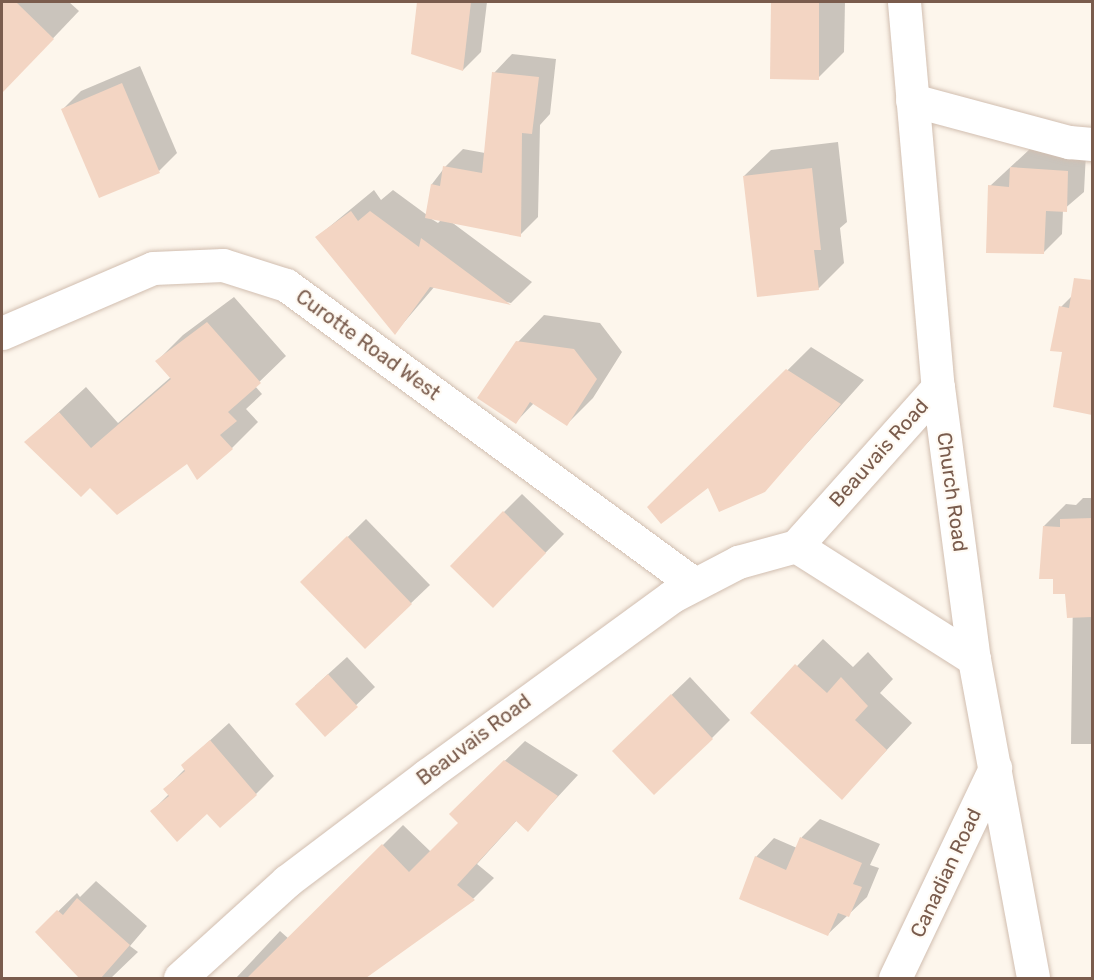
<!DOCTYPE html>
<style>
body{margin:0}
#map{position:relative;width:1094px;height:980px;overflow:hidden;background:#fdf6ec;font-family:Rubik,sans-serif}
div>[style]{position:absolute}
.shadow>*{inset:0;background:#0003}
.building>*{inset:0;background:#f3d5c3}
.roads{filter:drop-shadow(0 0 2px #d1beb0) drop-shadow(0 0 2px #d1beb0)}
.street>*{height:33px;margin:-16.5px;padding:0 16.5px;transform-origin:16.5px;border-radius:16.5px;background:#fff}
span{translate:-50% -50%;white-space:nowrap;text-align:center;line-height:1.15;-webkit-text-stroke:4.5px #fffaf3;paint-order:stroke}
.street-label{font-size:20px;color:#7a5c4d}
.frame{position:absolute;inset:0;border:3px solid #7a5c4d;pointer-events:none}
</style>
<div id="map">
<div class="shadow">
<div style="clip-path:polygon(2px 2px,69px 2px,79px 11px,2px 92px)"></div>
<div style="clip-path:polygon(419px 2px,487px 2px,481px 52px,463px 70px,413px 53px)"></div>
<div style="clip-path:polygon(772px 2px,845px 2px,844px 52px,818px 78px,772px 77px)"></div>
<div style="clip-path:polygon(evenodd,512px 54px,556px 59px,550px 114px,540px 125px,538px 217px,520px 235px,450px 221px,532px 282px,511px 303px,435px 286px,395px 333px,317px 237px,374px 190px,381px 200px,393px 190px,427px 215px,432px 184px,445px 167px,463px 149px,485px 153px,494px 73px,512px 54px,430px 218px,441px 220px,438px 223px,430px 218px)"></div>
<div style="clip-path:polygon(140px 66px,177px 153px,159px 171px,63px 109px,81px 91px)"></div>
<div style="clip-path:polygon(838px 142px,847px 222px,840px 228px,844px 263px,818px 289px,744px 176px,771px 150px)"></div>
<div style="clip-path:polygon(1030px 149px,1086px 153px,1084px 192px,1063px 210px,1062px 234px,1043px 253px,990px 186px)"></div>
<div style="clip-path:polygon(1079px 289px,1092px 292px,1092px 312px,1073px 308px,1092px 315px,1092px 413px,1055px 406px,1063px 351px,1061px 307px)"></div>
<div style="clip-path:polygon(234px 297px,286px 356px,255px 386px,262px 394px,246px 409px,258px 422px,232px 448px,91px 486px,26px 442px,86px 387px,118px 423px,171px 377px,157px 361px,183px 335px)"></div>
<div style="clip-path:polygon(544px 315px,600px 323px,622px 352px,593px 398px,567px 424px,534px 403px,516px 422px,518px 342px)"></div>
<div style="clip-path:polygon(811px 347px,864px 380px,764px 491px,708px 485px,649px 507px)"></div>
<div style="clip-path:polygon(522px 494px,564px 534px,493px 606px,504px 512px)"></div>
<div style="clip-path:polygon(1083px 498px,1092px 498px,1092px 744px,1071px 744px,1073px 592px,1054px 577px,1044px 526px,1066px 504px,1076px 505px)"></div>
<div style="clip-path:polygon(366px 519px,430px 585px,365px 647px,302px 582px)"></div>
<div style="clip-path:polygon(823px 639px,853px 667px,868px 652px,893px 679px,880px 693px,912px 723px,842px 798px,752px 713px)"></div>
<div style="clip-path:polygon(347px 657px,375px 687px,325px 735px,315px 686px)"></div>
<div style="clip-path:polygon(690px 677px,730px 720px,712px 738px,632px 733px)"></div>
<div style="clip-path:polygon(229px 723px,274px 776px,256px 794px,207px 812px,152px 811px,169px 794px,165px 789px,185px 769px,183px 765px)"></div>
<div style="clip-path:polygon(525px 741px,578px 775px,528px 829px,517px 820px,477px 864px,494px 878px,474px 898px,394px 956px,387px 946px,347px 978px,236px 978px,280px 931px,289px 939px,403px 825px,431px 852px,460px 823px,451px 814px)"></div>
<div style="clip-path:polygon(820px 819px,880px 844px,870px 865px,879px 868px,867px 897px,828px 934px,756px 857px,774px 838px,797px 848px,802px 837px)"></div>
<div style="clip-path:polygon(96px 881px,147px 926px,130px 946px,138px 952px,111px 978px,81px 978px,37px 932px,77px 893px,80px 897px)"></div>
</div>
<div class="building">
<div style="clip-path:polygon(2px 2px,16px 2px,54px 39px,2px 93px)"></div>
<div style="clip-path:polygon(417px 2px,471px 2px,463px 71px,411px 54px)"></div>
<div style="clip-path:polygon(771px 2px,819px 2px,819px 80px,770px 79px)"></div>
<div style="clip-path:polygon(492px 72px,539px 77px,532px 134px,522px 133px,521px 237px,425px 218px,431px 184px,440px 186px,443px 166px,482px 173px)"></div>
<div style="clip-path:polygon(122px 83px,160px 173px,99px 198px,61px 109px)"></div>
<div style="clip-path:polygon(1010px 167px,1068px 171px,1067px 212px,1046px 211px,1044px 254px,986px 253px,988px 185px,1009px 187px)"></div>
<div style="clip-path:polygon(812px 168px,821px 250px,814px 250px,819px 290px,757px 297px,743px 176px)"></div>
<div style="clip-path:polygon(351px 211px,358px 221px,370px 211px,419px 247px,421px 238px,511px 305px,430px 287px,395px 335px,315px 237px)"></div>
<div style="clip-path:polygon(1074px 278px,1092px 280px,1092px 415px,1053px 407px,1062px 352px,1050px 351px,1059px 306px,1069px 308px)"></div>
<div style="clip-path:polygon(207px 322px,261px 383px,228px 412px,237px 421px,220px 435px,233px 449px,197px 480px,187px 464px,117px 515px,90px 488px,81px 497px,24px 442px,59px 412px,91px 448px,171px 379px,155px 361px)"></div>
<div style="clip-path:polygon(516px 341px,574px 349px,597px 379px,567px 426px,530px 402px,516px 424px,477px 398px)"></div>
<div style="clip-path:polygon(786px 369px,841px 404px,765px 492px,719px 512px,708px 488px,661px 524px,647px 507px)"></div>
<div style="clip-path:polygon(503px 511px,546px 553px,493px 608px,450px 566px)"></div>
<div style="clip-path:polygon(1092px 518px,1092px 617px,1067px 618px,1065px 594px,1053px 594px,1053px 579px,1039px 579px,1043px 526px,1060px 527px,1060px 519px)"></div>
<div style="clip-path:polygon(347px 536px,412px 604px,365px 649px,300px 582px)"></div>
<div style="clip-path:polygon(795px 664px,827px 693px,841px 677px,868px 706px,855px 720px,887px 750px,842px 800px,750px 713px)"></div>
<div style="clip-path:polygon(328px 674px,358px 707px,325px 737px,295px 704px)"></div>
<div style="clip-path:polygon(671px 694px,713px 739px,654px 795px,612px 751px)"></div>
<div style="clip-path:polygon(210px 740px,257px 795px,220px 828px,207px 814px,177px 842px,150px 811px,169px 796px,163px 789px,185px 771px,181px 765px)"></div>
<div style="clip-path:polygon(504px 760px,558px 796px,528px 832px,516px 821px,457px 885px,475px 900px,366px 978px,247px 978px,382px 844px,409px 872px,458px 823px,449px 814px)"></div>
<div style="clip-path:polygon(800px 837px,862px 863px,853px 884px,862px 887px,849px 917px,838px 913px,828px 936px,739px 899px,755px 856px,786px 870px)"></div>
<div style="clip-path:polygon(77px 898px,130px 945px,101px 978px,79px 978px,35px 932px,57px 910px,63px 915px)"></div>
</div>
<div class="roads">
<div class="street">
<div style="left:904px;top:2px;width:386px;rotate:85deg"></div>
<div style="left:938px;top:387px;width:274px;rotate:82.5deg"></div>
<div style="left:974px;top:659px;width:324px;rotate:79.5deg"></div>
<div style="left:912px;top:100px;width:163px;rotate:15deg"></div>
<div style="left:1069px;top:142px;width:23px;rotate:5deg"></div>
<div style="left:2px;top:333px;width:164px;rotate:-23.3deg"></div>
<div style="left:153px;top:268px;width:70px;rotate:-2.5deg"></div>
<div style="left:223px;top:265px;width:66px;rotate:17.6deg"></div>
<div style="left:286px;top:285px;width:504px;rotate:36.21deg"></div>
<div style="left:796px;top:546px;width:213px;rotate:-48.2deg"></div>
<div style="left:180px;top:978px;width:144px;rotate:-42.2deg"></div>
<div style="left:287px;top:881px;width:176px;rotate:-37.1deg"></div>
<div style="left:427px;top:775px;width:302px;rotate:-36.1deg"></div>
<div style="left:671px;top:597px;width:76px;rotate:-27.6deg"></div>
<div style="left:738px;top:562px;width:60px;rotate:-15.4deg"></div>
<div style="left:796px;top:546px;width:211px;rotate:32.4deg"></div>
<div style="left:895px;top:978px;width:233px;rotate:-64.5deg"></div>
</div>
</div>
<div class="street-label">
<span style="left:368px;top:345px;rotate:36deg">Curotte Road West</span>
<span style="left:879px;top:453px;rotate:-48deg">Beauvais Road</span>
<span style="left:952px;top:492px;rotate:82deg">Church Road</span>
<span style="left:474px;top:740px;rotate:-37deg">Beauvais Road</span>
<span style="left:946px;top:873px;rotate:-65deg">Canadian Road</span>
</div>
<div class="frame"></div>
</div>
